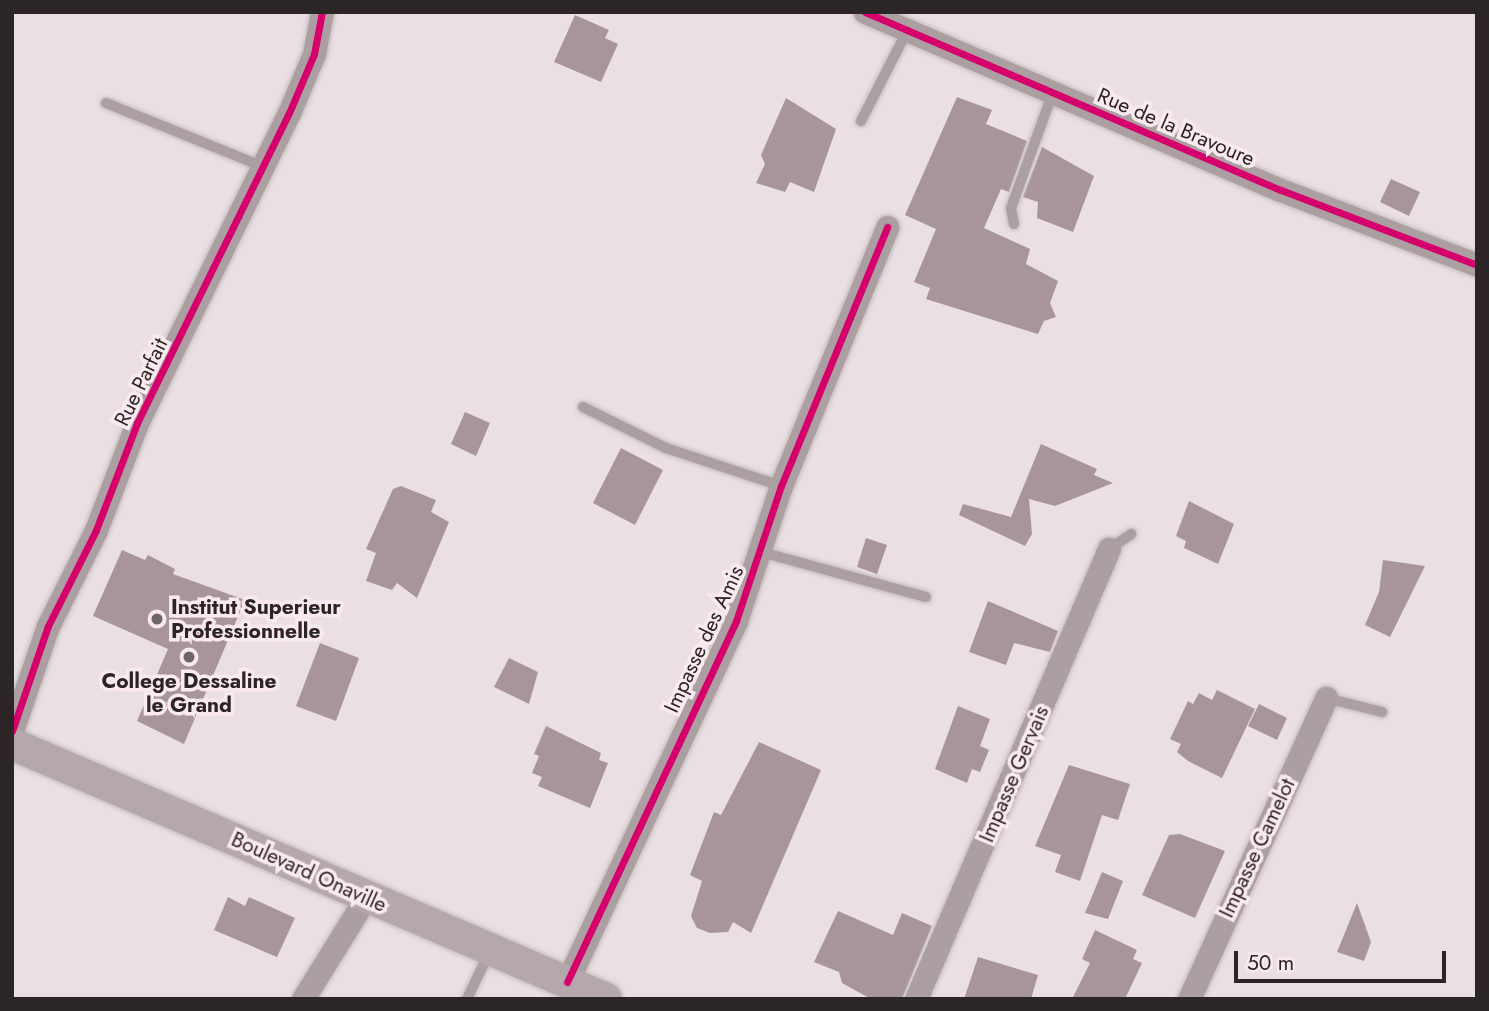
<!DOCTYPE html>
<style>
body{margin:0}
#map{position:relative;width:1489px;height:1011px;overflow:hidden;background:#eae0e3;font-family:Jost,sans-serif}
div>[style]{position:absolute}
.building>*{inset:0;background:#a8959c}
.roads{filter:drop-shadow(0 0 2px #c3bbbe) drop-shadow(0 0 2px #c3bbbe)}
.lane>*{height:10px;margin:-5px;padding:0 5px;transform-origin:5px;border-radius:5px;background:#ab9fa2}
.street>*{height:23px;margin:-11.5px;padding:0 11.5px;transform-origin:11.5px;border-radius:11.5px;background:#ab9fa2}
.secondary>*{height:32px;margin:-16px;padding:0 16px;transform-origin:16px;border-radius:16px;background:#b4a8ac}
.cycleway>*{height:7px;margin:-3.5px;padding:0 3.5px;transform-origin:3.5px;border-radius:3.5px;background:#d6006c}
.dots>*{width:19px;height:19px;translate:-50% -50%;box-sizing:border-box;border:4px solid #faeaef;border-radius:50%}
span{translate:-50% -50%;white-space:nowrap;text-align:center;line-height:1.15;-webkit-text-stroke:7px #faeaef;paint-order:stroke}
.street-label{font-size:21px;color:#2b2526}
.poi-label{font-size:21px;color:#2b2526;font-weight:700}
.left{translate:0 -50%;text-align:left}
.frame{position:absolute;inset:0;border:14px solid #2b2526;pointer-events:none}
.scale{position:absolute;left:1234px;top:951px;width:212px;height:32px;box-sizing:border-box;border:4px solid #2b2526;border-top:0;padding-left:9px;font-size:21px;line-height:24px;white-space:nowrap;color:#2b2526;-webkit-text-stroke:5px #faeaef;paint-order:stroke}
</style>
<div id="map">
<div class="building">
<div style="clip-path:polygon(575px 15px,609px 30px,605px 38px,618px 44px,601px 82px,554px 62px)"></div>
<div style="clip-path:polygon(957px 97px,992px 110px,986px 124px,1027px 141px,1009px 192px,1001px 189px,984px 228px,1030px 249px,1026px 264px,1058px 281px,1050px 303px,1056px 317px,1044px 321px,1038px 334px,926px 299px,930px 288px,914px 282px,936px 229px,905px 215px)"></div>
<div style="clip-path:polygon(786px 98px,836px 129px,814px 192px,790px 182px,785px 192px,756px 183px,765px 164px,761px 155px)"></div>
<div style="clip-path:polygon(1042px 147px,1094px 176px,1073px 232px,1037px 218px,1038px 202px,1023px 197px)"></div>
<div style="clip-path:polygon(1391px 179px,1420px 192px,1409px 216px,1380px 202px)"></div>
<div style="clip-path:polygon(465px 412px,490px 423px,476px 456px,451px 444px)"></div>
<div style="clip-path:polygon(1041px 444px,1097px 469px,1094px 475px,1113px 483px,1055px 506px,1029px 499px,1032px 534px,1025px 546px,959px 515px,963px 504px,1011px 517px)"></div>
<div style="clip-path:polygon(621px 448px,663px 470px,635px 525px,593px 503px)"></div>
<div style="clip-path:polygon(401px 486px,436px 500px,431px 512px,449px 522px,417px 598px,397px 583px,392px 590px,366px 581px,376px 553px,366px 549px,393px 489px)"></div>
<div style="clip-path:polygon(1189px 501px,1234px 524px,1218px 564px,1184px 548px,1186px 541px,1176px 536px)"></div>
<div style="clip-path:polygon(866px 538px,887px 545px,877px 574px,857px 567px)"></div>
<div style="clip-path:polygon(122px 550px,145px 560px,148px 555px,175px 569px,173px 574px,245px 600px,184px 744px,137px 721px,168px 649px,93px 616px)"></div>
<div style="clip-path:polygon(1383px 560px,1425px 566px,1390px 637px,1365px 625px,1379px 592px)"></div>
<div style="clip-path:polygon(988px 601px,1058px 631px,1050px 652px,1014px 643px,1006px 665px,969px 652px)"></div>
<div style="clip-path:polygon(320px 643px,359px 658px,336px 721px,296px 706px)"></div>
<div style="clip-path:polygon(509px 658px,538px 672px,529px 704px,494px 687px)"></div>
<div style="clip-path:polygon(1217px 690px,1255px 709px,1222px 778px,1188px 761px,1177px 752px,1181px 744px,1170px 739px,1188px 701px,1193px 704px,1199px 693px,1212px 700px)"></div>
<div style="clip-path:polygon(1259px 704px,1287px 718px,1277px 740px,1248px 726px)"></div>
<div style="clip-path:polygon(958px 706px,990px 719px,980px 746px,989px 750px,980px 772px,972px 769px,967px 783px,935px 769px)"></div>
<div style="clip-path:polygon(546px 726px,601px 753px,599px 760px,608px 763px,590px 808px,538px 786px,542px 777px,532px 773px,539px 756px,534px 754px)"></div>
<div style="clip-path:polygon(759px 742px,821px 770px,751px 933px,733px 922px,728px 932px,710px 933px,697px 928px,691px 916px,702px 881px,690px 875px,714px 812px,721px 815px)"></div>
<div style="clip-path:polygon(1069px 765px,1130px 784px,1118px 820px,1102px 815px,1080px 881px,1055px 872px,1061px 855px,1035px 846px)"></div>
<div style="clip-path:polygon(1180px 834px,1225px 851px,1195px 918px,1142px 895px,1169px 835px)"></div>
<div style="clip-path:polygon(1102px 872px,1123px 881px,1108px 919px,1085px 913px)"></div>
<div style="clip-path:polygon(228px 897px,245px 906px,249px 897px,295px 918px,277px 957px,214px 930px)"></div>
<div style="clip-path:polygon(1357px 903px,1371px 942px,1364px 961px,1337px 952px)"></div>
<div style="clip-path:polygon(838px 911px,893px 935px,902px 913px,932px 926px,902px 999px,871px 999px,842px 983px,839px 972px,814px 962px)"></div>
<div style="clip-path:polygon(1095px 930px,1137px 950px,1133px 959px,1142px 963px,1125px 999px,1072px 999px,1090px 963px,1082px 959px)"></div>
<div style="clip-path:polygon(978px 957px,1038px 975px,1031px 999px,964px 999px)"></div>
</div>
<div class="roads">
<div class="lane">
<div style="left:106px;top:103px;width:167px;rotate:22.1deg"></div>
<div style="left:861px;top:121px;width:103px;rotate:-62.9deg"></div>
<div style="left:1014px;top:224px;width:16px;rotate:-101deg"></div>
<div style="left:1011px;top:208px;width:120px;rotate:-70.1deg"></div>
<div style="left:583px;top:407px;width:93px;rotate:26.3deg"></div>
<div style="left:666px;top:448px;width:121px;rotate:18.3deg"></div>
<div style="left:1109px;top:549px;width:27px;rotate:-34deg"></div>
<div style="left:761px;top:552px;width:171px;rotate:15.3deg"></div>
<div style="left:1326px;top:698px;width:58px;rotate:14deg"></div>
<div style="left:467px;top:999px;width:53px;rotate:-64.4deg"></div>
</div>
<div class="street">
<div style="left:865px;top:12px;width:452px;rotate:23.2deg"></div>
<div style="left:1281px;top:190px;width:210px;rotate:20.9deg"></div>
<div style="left:12px;top:731px;width:111px;rotate:-71.1deg"></div>
<div style="left:48px;top:626px;width:107px;rotate:-63.4deg"></div>
<div style="left:96px;top:530px;width:115px;rotate:-69deg"></div>
<div style="left:137px;top:423px;width:345px;rotate:-63.9deg"></div>
<div style="left:289px;top:113px;width:64px;rotate:-67deg"></div>
<div style="left:314px;top:54px;width:43px;rotate:-79.2deg"></div>
<div style="left:567px;top:982px;width:399px;rotate:-64.9deg"></div>
<div style="left:736px;top:621px;width:142px;rotate:-71.6deg"></div>
<div style="left:781px;top:486px;width:280px;rotate:-67.7deg"></div>
<div style="left:303px;top:999px;width:118px;rotate:-58.2deg"></div>
<div style="left:916px;top:999px;width:490px;rotate:-66.8deg"></div>
<div style="left:1189px;top:999px;width:331px;rotate:-65.5deg"></div>
</div>
<div class="secondary">
<div style="left:12px;top:744px;width:646px;rotate:23.23deg"></div>
</div>
</div>
<div class="cycleway">
<div style="left:865px;top:12px;width:452px;rotate:23.2deg"></div>
<div style="left:1281px;top:190px;width:210px;rotate:20.9deg"></div>
<div style="left:12px;top:731px;width:111px;rotate:-71.1deg"></div>
<div style="left:48px;top:626px;width:107px;rotate:-63.4deg"></div>
<div style="left:96px;top:530px;width:115px;rotate:-69deg"></div>
<div style="left:137px;top:423px;width:345px;rotate:-63.9deg"></div>
<div style="left:289px;top:113px;width:64px;rotate:-67deg"></div>
<div style="left:314px;top:54px;width:43px;rotate:-79.2deg"></div>
<div style="left:567px;top:982px;width:399px;rotate:-64.9deg"></div>
<div style="left:736px;top:621px;width:142px;rotate:-71.6deg"></div>
<div style="left:781px;top:486px;width:280px;rotate:-67.7deg"></div>
</div>
<div class="dots">
<div style="left:157px;top:619px;background:#6e6668"></div>
<div style="left:189px;top:657px;background:#6e6668"></div>
</div>
<div class="street-label">
<span style="left:1176px;top:127px;rotate:23deg">Rue de la Bravoure</span>
<span style="left:141px;top:382px;rotate:-64deg">Rue Parfait</span>
<span style="left:704px;top:639px;rotate:-65deg">Impasse des Amis</span>
<span style="left:1014px;top:774px;rotate:-67deg">Impasse Gervais</span>
<span style="left:1257px;top:848px;rotate:-65deg">Impasse Camelot</span>
<span style="left:309px;top:872px;rotate:24deg">Boulevard Onaville</span>
</div>
<div class="poi-label">
<span class="left" style="left:171px;top:619px">Institut Superieur<br>Professionnelle</span>
<span style="left:189px;top:693px">College Dessaline<br>le Grand</span>
</div>
<div class="frame"></div>
<div class="scale">50 m</div>
</div>
